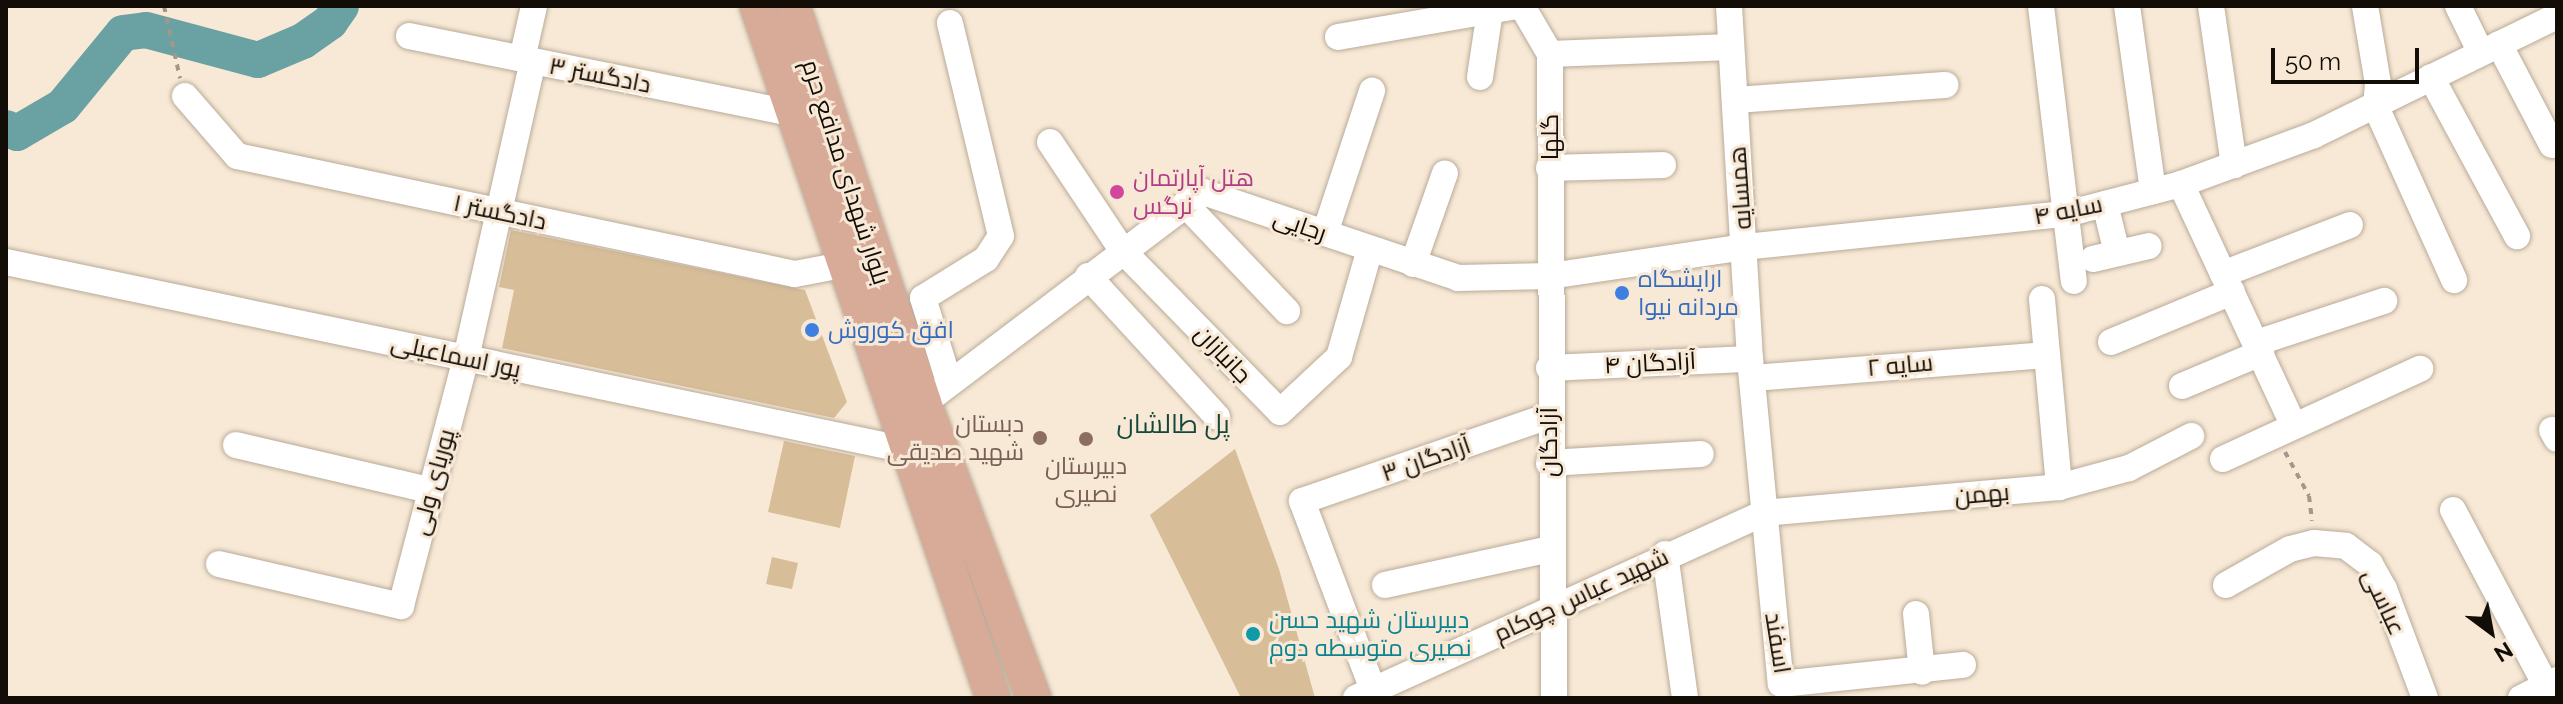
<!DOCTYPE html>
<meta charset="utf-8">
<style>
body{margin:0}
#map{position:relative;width:2563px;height:704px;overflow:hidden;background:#f8e9d6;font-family:Raleway,Cairo,sans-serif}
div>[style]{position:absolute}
.river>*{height:36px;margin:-18px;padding:0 18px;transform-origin:18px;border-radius:18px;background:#6aa1a3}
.building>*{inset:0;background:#d7bd98}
.path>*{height:4px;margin-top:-2px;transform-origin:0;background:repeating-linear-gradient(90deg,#a39789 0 6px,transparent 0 12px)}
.roads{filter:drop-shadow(0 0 2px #b9ab99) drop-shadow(0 0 2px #b9ab99)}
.minor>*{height:26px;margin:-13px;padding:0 13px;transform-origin:13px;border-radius:13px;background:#fff}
.major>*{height:34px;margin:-17px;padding:0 17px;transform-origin:17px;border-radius:17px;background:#d7ab98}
.dots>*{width:22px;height:22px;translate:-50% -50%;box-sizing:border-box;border:4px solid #f8e9d6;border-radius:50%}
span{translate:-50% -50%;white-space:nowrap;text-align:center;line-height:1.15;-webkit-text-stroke:6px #f8e9d6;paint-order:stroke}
.street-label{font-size:24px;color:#120d07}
.hotel-label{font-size:24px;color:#b23c85}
.left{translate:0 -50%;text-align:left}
.shop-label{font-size:24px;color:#366cbe}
.education-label{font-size:24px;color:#785e54}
.right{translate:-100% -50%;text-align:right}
.culture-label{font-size:24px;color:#0d838f}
.neighbourhood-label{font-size:26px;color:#14483a}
.frame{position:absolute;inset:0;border:8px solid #120d07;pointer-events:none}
.north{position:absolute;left:2451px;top:592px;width:80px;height:80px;-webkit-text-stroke:6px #f8e9d6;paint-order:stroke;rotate:148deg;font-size:22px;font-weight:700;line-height:32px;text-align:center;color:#120d07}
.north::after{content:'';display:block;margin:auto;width:28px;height:36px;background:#120d07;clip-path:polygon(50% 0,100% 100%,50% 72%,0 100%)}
.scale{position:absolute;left:2271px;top:48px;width:148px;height:36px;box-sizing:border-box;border:4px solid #120d07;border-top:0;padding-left:10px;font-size:24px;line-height:28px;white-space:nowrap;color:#120d07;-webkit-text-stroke:6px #f8e9d6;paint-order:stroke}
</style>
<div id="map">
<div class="river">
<div style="left:6px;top:128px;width:12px;rotate:24deg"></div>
<div style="left:17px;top:133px;width:53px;rotate:-30.4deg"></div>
<div style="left:63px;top:106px;width:94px;rotate:-50.6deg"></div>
<div style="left:123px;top:33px;width:23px;rotate:-7deg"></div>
<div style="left:146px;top:30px;width:116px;rotate:15deg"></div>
<div style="left:258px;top:60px;width:49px;rotate:-22.9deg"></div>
<div style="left:303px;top:41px;width:33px;rotate:-35deg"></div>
<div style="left:330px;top:22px;width:19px;rotate:-55deg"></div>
</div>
<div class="building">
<div style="clip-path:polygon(511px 230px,805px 290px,847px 402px,834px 418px,502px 348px,514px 290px,499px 287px)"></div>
<div style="clip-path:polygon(784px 441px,855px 456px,840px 528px,768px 512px)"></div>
<div style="clip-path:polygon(1235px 449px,1279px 569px,1315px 698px,1241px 698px,1150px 515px)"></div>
<div style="clip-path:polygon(772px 557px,798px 563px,792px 589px,766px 584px)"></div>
</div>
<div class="path">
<div style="left:164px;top:6px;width:74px;rotate:77.5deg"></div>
<div style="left:2285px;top:452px;width:50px;rotate:61.4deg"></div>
<div style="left:2309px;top:496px;width:25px;rotate:83deg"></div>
</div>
<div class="roads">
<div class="minor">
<div style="left:1522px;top:6px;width:56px;rotate:59.7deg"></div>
<div style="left:1550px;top:54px;width:644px;rotate:89.64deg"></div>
<div style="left:1729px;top:6px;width:354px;rotate:86.6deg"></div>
<div style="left:1750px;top:359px;width:326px;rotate:84.6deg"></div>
<div style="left:1781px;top:684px;width:183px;rotate:-6deg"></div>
<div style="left:2041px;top:6px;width:277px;rotate:83.2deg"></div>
<div style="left:2127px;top:6px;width:187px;rotate:82deg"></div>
<div style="left:2211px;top:6px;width:161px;rotate:81.8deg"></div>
<div style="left:2365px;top:6px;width:79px;rotate:80.5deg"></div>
<div style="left:2378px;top:84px;width:23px;rotate:95deg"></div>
<div style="left:2376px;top:107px;width:190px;rotate:65.7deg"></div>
<div style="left:2458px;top:6px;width:52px;rotate:63.9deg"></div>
<div style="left:409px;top:36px;width:391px;rotate:11.4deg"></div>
<div style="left:1338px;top:37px;width:182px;rotate:-9.8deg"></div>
<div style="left:2499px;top:44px;width:114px;rotate:62.3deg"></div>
<div style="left:1550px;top:54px;width:181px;rotate:-2.2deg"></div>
<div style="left:522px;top:59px;width:54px;rotate:-77.2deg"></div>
<div style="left:1480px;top:77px;width:67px;rotate:-81.4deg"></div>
<div style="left:2431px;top:77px;width:181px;rotate:61.6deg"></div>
<div style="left:185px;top:96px;width:79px;rotate:49.1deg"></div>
<div style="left:237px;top:156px;width:570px;rotate:11.94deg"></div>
<div style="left:795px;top:274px;width:48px;rotate:-10.8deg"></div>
<div style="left:1735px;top:100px;width:211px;rotate:-4.1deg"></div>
<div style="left:1050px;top:142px;width:130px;rotate:56.3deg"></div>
<div style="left:1122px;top:250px;width:226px;rotate:45.7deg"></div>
<div style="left:1280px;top:412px;width:81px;rotate:-43deg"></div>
<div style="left:1339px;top:357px;width:112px;rotate:-74deg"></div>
<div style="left:1549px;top:168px;width:114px;rotate:-1.5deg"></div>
<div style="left:2181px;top:184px;width:267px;rotate:65deg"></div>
<div style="left:1185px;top:204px;width:148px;rotate:46.4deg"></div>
<div style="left:2105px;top:204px;width:50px;rotate:76.2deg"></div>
<div style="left:1325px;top:233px;width:150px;rotate:-71.7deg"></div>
<div style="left:2093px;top:259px;width:57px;rotate:-13.1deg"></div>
<div style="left:6px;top:262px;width:920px;rotate:11.79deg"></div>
<div style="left:1413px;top:264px;width:96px;rotate:-70.6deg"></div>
<div style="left:2223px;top:274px;width:136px;rotate:-21.1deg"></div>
<div style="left:1088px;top:276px;width:191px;rotate:47.5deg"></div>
<div style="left:2042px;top:299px;width:189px;rotate:84.8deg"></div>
<div style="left:2111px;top:342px;width:131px;rotate:-22.5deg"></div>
<div style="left:2256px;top:343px;width:135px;rotate:-18.2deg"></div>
<div style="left:1549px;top:368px;width:201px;rotate:-2.6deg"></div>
<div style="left:1753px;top:378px;width:295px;rotate:-4.5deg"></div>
<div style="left:949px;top:382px;width:88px;rotate:-107.2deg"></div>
<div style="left:923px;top:298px;width:74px;rotate:-31.8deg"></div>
<div style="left:986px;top:259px;width:27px;rotate:-57deg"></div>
<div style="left:1001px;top:236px;width:219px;rotate:-103.5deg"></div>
<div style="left:2182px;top:386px;width:86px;rotate:-22.7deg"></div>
<div style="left:924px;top:403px;width:350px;rotate:-37.1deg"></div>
<div style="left:1203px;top:192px;width:269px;rotate:18.6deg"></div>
<div style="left:1458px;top:278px;width:92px;rotate:-1.2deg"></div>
<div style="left:1550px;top:276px;width:196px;rotate:-8.5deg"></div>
<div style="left:1744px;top:247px;width:324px;rotate:-5.9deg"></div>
<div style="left:2066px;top:214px;width:119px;rotate:-14.6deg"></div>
<div style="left:2181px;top:184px;width:142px;rotate:-20.2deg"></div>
<div style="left:2314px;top:135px;width:271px;rotate:-26.1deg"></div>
<div style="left:2552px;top:430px;width:10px;rotate:61deg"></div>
<div style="left:236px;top:445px;width:199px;rotate:13.1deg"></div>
<div style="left:2223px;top:459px;width:217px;rotate:-24.6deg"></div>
<div style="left:1549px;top:463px;width:152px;rotate:-3.4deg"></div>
<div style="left:2453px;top:510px;width:199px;rotate:62.1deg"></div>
<div style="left:1665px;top:554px;width:145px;rotate:82.1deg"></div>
<div style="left:219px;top:564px;width:187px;rotate:13deg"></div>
<div style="left:401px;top:606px;width:256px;rotate:-75.3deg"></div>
<div style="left:466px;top:358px;width:304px;rotate:-77.3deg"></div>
<div style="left:1385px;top:585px;width:169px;rotate:-12.3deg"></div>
<div style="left:2226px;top:585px;width:73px;rotate:-29.4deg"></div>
<div style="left:2290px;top:549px;width:25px;rotate:-14deg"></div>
<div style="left:2314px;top:543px;width:32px;rotate:5deg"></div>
<div style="left:2346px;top:546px;width:30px;rotate:37deg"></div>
<div style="left:2370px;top:564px;width:29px;rotate:61deg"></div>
<div style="left:2384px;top:589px;width:116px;rotate:69.4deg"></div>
<div style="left:1916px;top:614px;width:58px;rotate:84.1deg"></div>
<div style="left:1373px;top:690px;width:202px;rotate:-110.6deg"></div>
<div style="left:1302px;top:501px;width:261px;rotate:-19deg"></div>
<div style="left:1356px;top:698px;width:447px;rotate:-24.4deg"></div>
<div style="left:1763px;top:513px;width:297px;rotate:-5deg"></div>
<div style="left:2059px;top:487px;width:73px;rotate:-15.2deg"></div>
<div style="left:2129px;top:468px;width:70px;rotate:-27.3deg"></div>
<div style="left:2521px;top:698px;width:40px;rotate:-26.6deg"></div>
</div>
<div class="major">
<div style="left:757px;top:6px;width:731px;rotate:71.17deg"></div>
<div style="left:793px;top:6px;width:418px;rotate:71.7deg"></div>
<div style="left:924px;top:403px;width:315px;rotate:69.6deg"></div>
</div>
</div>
<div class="dots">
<div style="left:1117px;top:192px;background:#d1479c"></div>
<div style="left:1622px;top:293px;background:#3f7fe0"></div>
<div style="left:812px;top:330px;background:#3f7fe0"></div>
<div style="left:1040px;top:438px;background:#8d6e63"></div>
<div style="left:1086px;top:439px;background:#8d6e63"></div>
<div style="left:1253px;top:634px;background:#0f9aa8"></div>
</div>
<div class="street-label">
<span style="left:600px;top:75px;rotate:11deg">دادگستر ۳</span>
<span style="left:1550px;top:137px;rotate:-90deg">گلها</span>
<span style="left:846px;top:172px;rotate:72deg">بلوار شهدای مدافع حرم</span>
<span style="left:1740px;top:188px;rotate:-94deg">همسایه</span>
<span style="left:2068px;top:210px;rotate:-11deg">سایه ۴</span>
<span style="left:500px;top:212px;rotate:12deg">دادگستر ۱</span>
<span style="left:1300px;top:225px;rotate:19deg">رجایی</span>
<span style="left:1223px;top:354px;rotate:46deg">جانبازان</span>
<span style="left:456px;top:356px;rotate:12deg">پور اسماعیلی</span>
<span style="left:1650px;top:363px;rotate:-3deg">آزادگان ۴</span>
<span style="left:1900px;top:365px;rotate:-5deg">سایه ۲</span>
<span style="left:1549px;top:442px;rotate:-90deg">آزادگان</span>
<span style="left:1426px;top:459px;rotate:-19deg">آزادگان ۳</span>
<span style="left:433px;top:482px;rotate:-75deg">پوریای ولی</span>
<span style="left:1982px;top:494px;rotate:-5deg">بهمن</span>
<span style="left:1581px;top:595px;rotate:-25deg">شهید عباس چوکام</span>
<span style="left:2384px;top:602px;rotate:65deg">عباسی</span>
<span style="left:1778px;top:643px;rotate:81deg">اسفند</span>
</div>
<div class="hotel-label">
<span class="left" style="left:1133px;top:192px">هتل آپارتمان<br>نرگس</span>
</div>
<div class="shop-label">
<span class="left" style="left:1638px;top:293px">ارایشگاه<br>مردانه نیوا</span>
<span class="left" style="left:828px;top:330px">افق کوروش</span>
</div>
<div class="education-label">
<span class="right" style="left:1024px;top:438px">دبستان<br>شهید صدیقی</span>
<span style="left:1086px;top:480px">دبیرستان<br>نصیری</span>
</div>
<div class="culture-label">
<span class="left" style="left:1269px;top:634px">دبیرستان شهید حسن<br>نصیری متوسطه دوم</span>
</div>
<div class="neighbourhood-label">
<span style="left:1173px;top:425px">پل طالشان</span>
</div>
<div class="frame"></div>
<div class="north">N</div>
<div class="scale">50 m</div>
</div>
